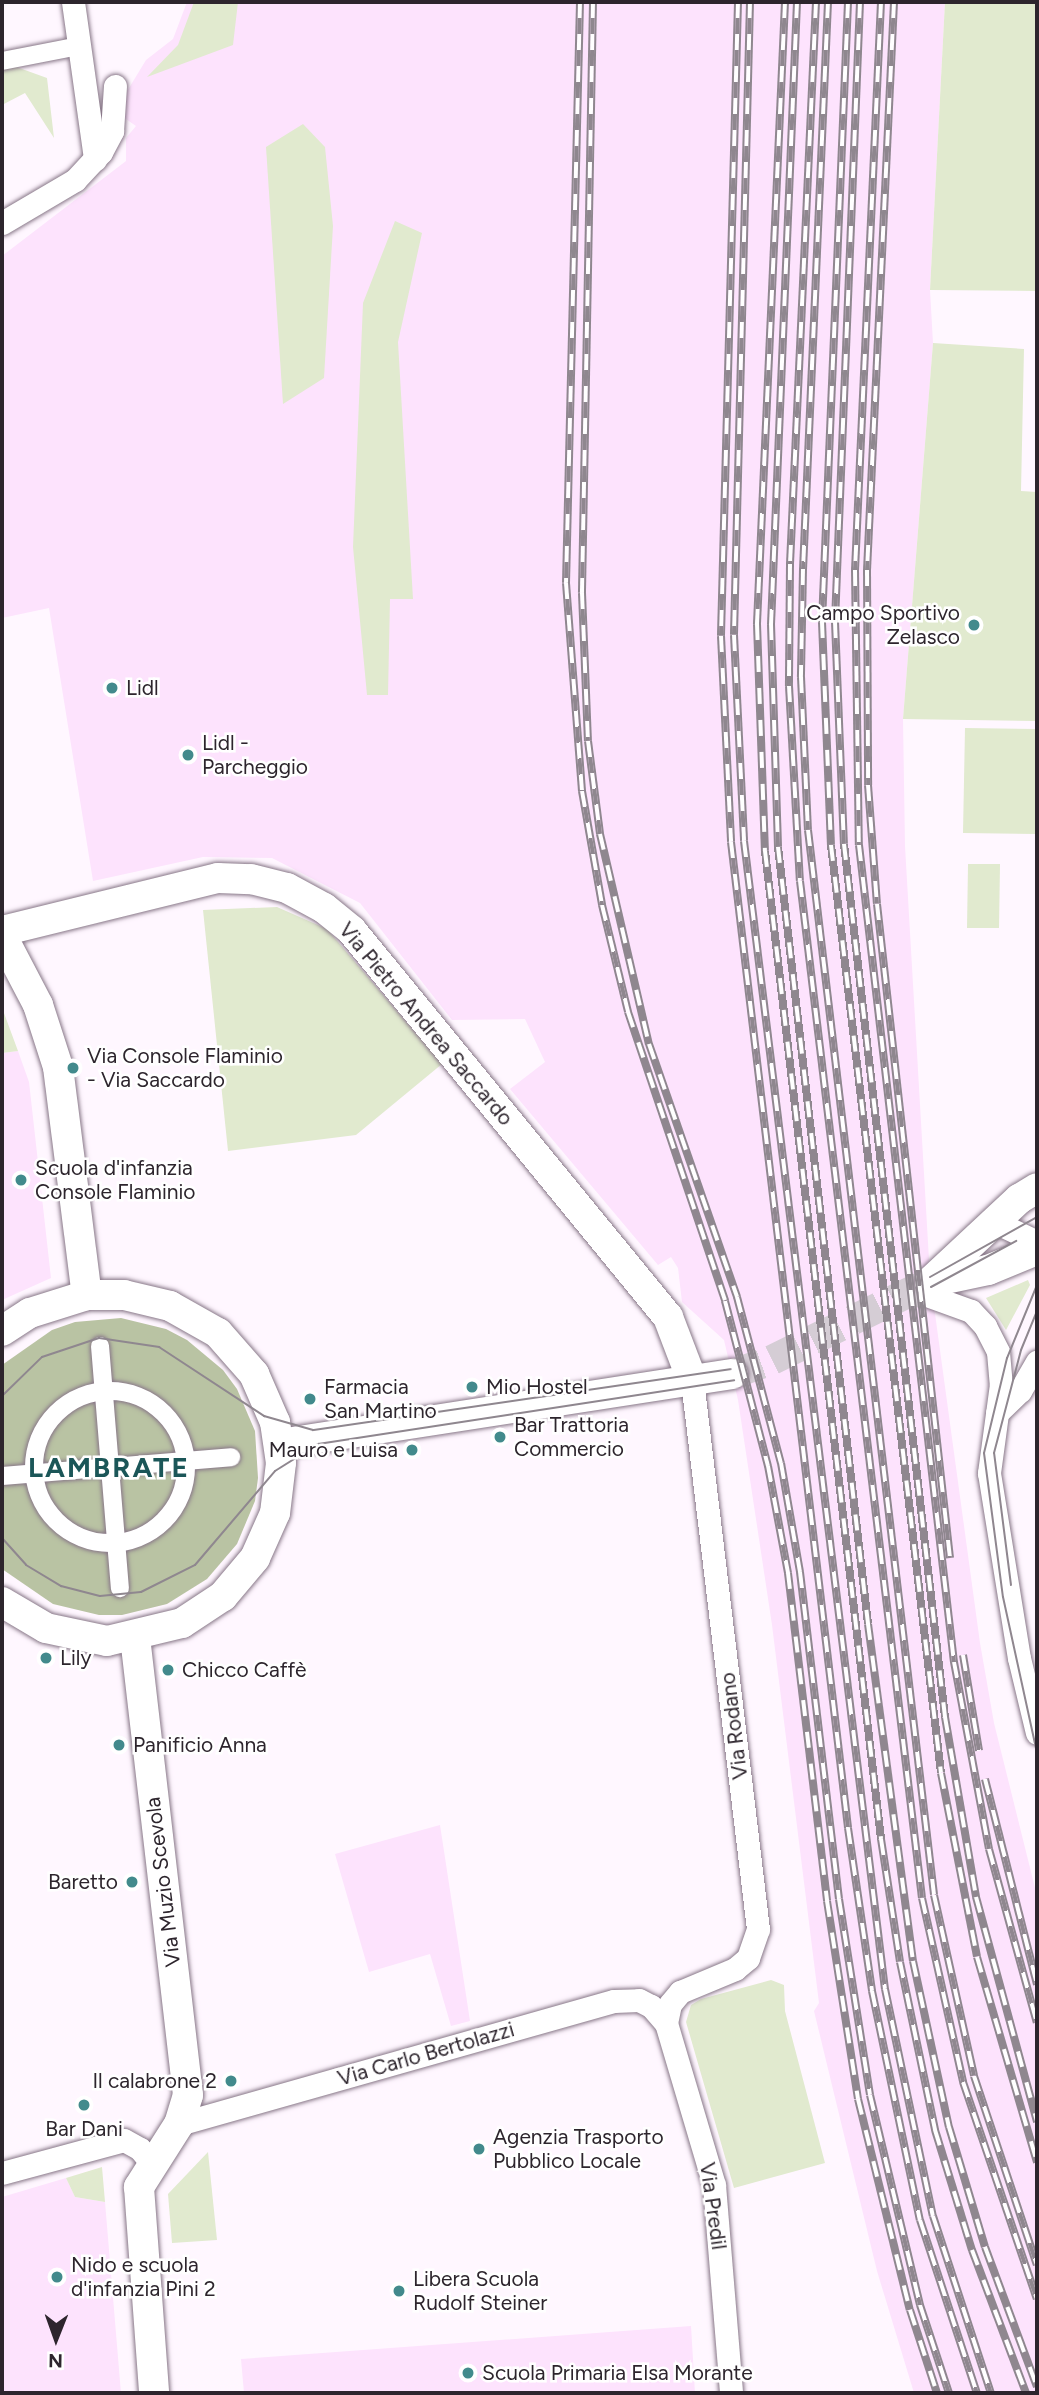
<!DOCTYPE html>
<meta charset="utf-8">
<style>
body{margin:0}
#map{position:relative;width:1039px;height:2395px;overflow:hidden;background:#fff7ff;font-family:Figtree,sans-serif}
div>[style]{position:absolute}
.built>*{inset:0;background:#fde3fd}
.green>*{inset:0;background:#e1eacf}
.forest>*{inset:0;background:#b9c3a3}
.minor-tunnel>*{height:23px;margin-top:-11.5px;transform-origin:0;background:repeating-linear-gradient(90deg,#d5cdd5 0 23px,transparent 0 34px)}
.tertiary-tunnel>*{height:30px;margin-top:-15px;transform-origin:0;background:repeating-linear-gradient(90deg,#d5cdd5 0 30px,transparent 0 45px)}
.roads{filter:drop-shadow(0 0 2px #878) drop-shadow(0 0 2px #878)}
.pedestrian>*{height:18px;margin:-9px;padding:0 9px;transform-origin:9px;border-radius:9px;background:#fff}
.pedestrian>.ring{margin:-9px;padding:0;box-sizing:content-box;background:none;border:18px solid #fff;border-radius:50%}
.minor>*{height:23px;margin:-11.5px;padding:0 11.5px;transform-origin:11.5px;border-radius:11.5px;background:#fff}
.tertiary>*{height:30px;margin:-15px;padding:0 15px;transform-origin:15px;border-radius:15px;background:#fff}
.tram>*{height:2px;margin:-1px;padding:0 1px;transform-origin:1px;border-radius:1px;background:#8f878f}
.rail>*{height:8px;margin-top:-4px;transform-origin:0;background:repeating-linear-gradient(90deg,#fff 0 16px,#8f878f 0 32px);box-sizing:border-box;border-block:2px solid #8f878f}
.dots>*{width:19px;height:19px;translate:-50% -50%;box-sizing:border-box;border:4px solid #fff;border-radius:50%}
span{translate:-50% -50%;white-space:nowrap;text-align:center;line-height:1.15;-webkit-text-stroke:5px #fff;paint-order:stroke}
.poi-label{font-size:21px;color:#2d252d}
.right{translate:-100% -50%;text-align:right}
.left{translate:0 -50%;text-align:left}
.street-label{font-size:21px;color:#2d252d}
.district-label{font-size:28px;color:#1b5658;font-weight:700;letter-spacing:2px}
.frame{position:absolute;inset:0;border:4px solid #2d252d;pointer-events:none}
.north{position:absolute;left:21px;top:2304px;width:70px;height:70px;-webkit-text-stroke:5px #fff;paint-order:stroke;rotate:181deg;font-size:19px;font-weight:700;line-height:28px;text-align:center;color:#2d252d}
.north::after{content:'';display:block;margin:auto;width:24px;height:32px;background:#2d252d;clip-path:polygon(50% 0,100% 100%,50% 72%,0 100%)}
</style>
<div id="map">
<div class="built">
<div style="clip-path:polygon(187px 2px,945px 2px,930px 290px,933px 343px,903px 719px,905px 846px,930px 1277px,980px 1643px,994px 1723px,1037px 1896px,1037px 2393px,914px 2393px,877px 2271px,814px 2011px,819px 2003px,772px 1625px,738px 1400px,724px 1340px,682px 1302px,678px 1268px,671px 1257px,658px 1265px,510px 1089px,545px 1062px,525px 1019px,452px 1020px,360px 903px,272px 858px,203px 857px,93px 881px,49px 608px,2px 618px,2px 256px,126px 161px,126px 138px,136px 126px,120px 115px,126px 93px,146px 60px,173px 39px)"></div>
<div style="clip-path:polygon(18px 1051px,29px 1082px,51px 1278px,2px 1300px,2px 1053px)"></div>
<div style="clip-path:polygon(440px 1825px,470px 2021px,451px 2026px,430px 1954px,369px 1972px,335px 1854px)"></div>
<div style="clip-path:polygon(66px 2178px,75px 2197px,105px 2202px,121px 2393px,2px 2393px,2px 2197px)"></div>
<div style="clip-path:polygon(691px 2326px,695px 2393px,244px 2393px,241px 2359px)"></div>
</div>
<div class="green">
<div style="clip-path:polygon(194px 2px,238px 2px,233px 45px,147px 77px,178px 45px)"></div>
<div style="clip-path:polygon(945px 2px,1037px 2px,1037px 291px,930px 290px)"></div>
<div style="clip-path:polygon(11px 65px,47px 78px,54px 138px,25px 93px,2px 105px,2px 69px)"></div>
<div style="clip-path:polygon(303px 124px,325px 147px,333px 226px,324px 378px,283px 404px,266px 147px)"></div>
<div style="clip-path:polygon(395px 221px,422px 233px,398px 342px,413px 599px,390px 599px,388px 695px,367px 695px,353px 547px,363px 303px)"></div>
<div style="clip-path:polygon(933px 343px,1024px 349px,1021px 491px,1037px 492px,1037px 721px,903px 719px)"></div>
<div style="clip-path:polygon(965px 728px,1037px 729px,1037px 834px,963px 833px)"></div>
<div style="clip-path:polygon(968px 864px,1000px 864px,999px 928px,967px 928px)"></div>
<div style="clip-path:polygon(277px 907px,327px 929px,442px 1064px,356px 1135px,228px 1151px,203px 910px)"></div>
<div style="clip-path:polygon(2px 1007px,4px 1013px,18px 1051px,2px 1053px)"></div>
<div style="clip-path:polygon(1028px 1280px,1030px 1285px,1006px 1330px,986px 1298px)"></div>
<div style="clip-path:polygon(771px 1980px,784px 1985px,785px 2011px,825px 2163px,734px 2188px,686px 2022px,691px 2005px,701px 1999px)"></div>
<div style="clip-path:polygon(208px 2152px,217px 2240px,172px 2243px,168px 2194px)"></div>
<div style="clip-path:polygon(102px 2167px,105px 2202px,75px 2197px,66px 2178px)"></div>
</div>
<div class="forest">
<div style="clip-path:polygon(121px 1318px,166px 1329px,187px 1340px,223px 1370px,237px 1389px,255px 1431px,258px 1478px,255px 1501px,237px 1544px,207px 1579px,167px 1604px,122px 1615px,99px 1615px,53px 1604px,2px 1569px,2px 1365px,52px 1330px,75px 1322px)"></div>
</div>
<div class="minor-tunnel">
<div style="left:907px;top:1294px;width:25px;rotate:7deg"></div>
</div>
<div class="tertiary-tunnel">
<div style="left:733px;top:1374px;width:41px;rotate:-19.7deg"></div>
<div style="left:772px;top:1360px;width:176px;rotate:-26.3deg"></div>
</div>
<div class="roads">
<div class="pedestrian">
<div style="left:2px;top:61px;width:68px;rotate:-11deg"></div>
<div style="left:100px;top:1346px;width:243px;rotate:85.3deg"></div>
<div class="ring" style="left:34px;top:1391px;width:134px;height:134px"></div>
<div style="left:2px;top:1476px;width:230px;rotate:-4.7deg"></div>
</div>
<div class="minor">
<div style="left:73px;top:2px;width:159px;rotate:82deg"></div>
<div style="left:2px;top:223px;width:85px;rotate:-30.5deg"></div>
<div style="left:75px;top:180px;width:38px;rotate:-47deg"></div>
<div style="left:101px;top:152px;width:24px;rotate:-62deg"></div>
<div style="left:112px;top:131px;width:45px;rotate:-86.2deg"></div>
<div style="left:995px;top:1222px;width:47px;rotate:25.5deg"></div>
<div style="left:932px;top:1297px;width:41px;rotate:19.7deg"></div>
<div style="left:971px;top:1311px;width:21px;rotate:47deg"></div>
<div style="left:985px;top:1326px;width:29px;rotate:63deg"></div>
<div style="left:998px;top:1352px;width:32px;rotate:85deg"></div>
<div style="left:1001px;top:1384px;width:90px;rotate:97.7deg"></div>
<div style="left:989px;top:1473px;width:187px;rotate:80.8deg"></div>
<div style="left:1019px;top:1658px;width:77px;rotate:76.5deg"></div>
<div style="left:997px;top:1413px;width:32px;rotate:-44deg"></div>
<div style="left:1020px;top:1391px;width:34px;rotate:-60deg"></div>
<div style="left:666px;top:2023px;width:19px;rotate:-78deg"></div>
<div style="left:670px;top:2004px;width:16px;rotate:-50deg"></div>
<div style="left:680px;top:1992px;width:60px;rotate:-22.7deg"></div>
<div style="left:735px;top:1969px;width:17px;rotate:-40deg"></div>
<div style="left:748px;top:1958px;width:31px;rotate:-71deg"></div>
<div style="left:758px;top:1929px;width:553px;rotate:-96.86deg"></div>
<div style="left:179px;top:2124px;width:452px;rotate:-15.8deg"></div>
<div style="left:614px;top:2001px;width:25px;rotate:-2deg"></div>
<div style="left:639px;top:2000px;width:13px;rotate:27deg"></div>
<div style="left:651px;top:2006px;width:23px;rotate:49deg"></div>
<div style="left:666px;top:2023px;width:169px;rotate:73.5deg"></div>
<div style="left:714px;top:2185px;width:209px;rotate:85.3deg"></div>
<div style="left:2px;top:2173px;width:126px;rotate:-15.1deg"></div>
<div style="left:124px;top:2140px;width:18px;rotate:29deg"></div>
<div style="left:140px;top:2149px;width:19px;rotate:51deg"></div>
</div>
<div class="tertiary">
<div style="left:2px;top:931px;width:222px;rotate:-13.8deg"></div>
<div style="left:218px;top:878px;width:33px;rotate:2deg"></div>
<div style="left:251px;top:879px;width:37px;rotate:14deg"></div>
<div style="left:287px;top:888px;width:42px;rotate:28.4deg"></div>
<div style="left:324px;top:908px;width:36px;rotate:39deg"></div>
<div style="left:352px;top:931px;width:499px;rotate:50.7deg"></div>
<div style="left:668px;top:1317px;width:67px;rotate:69.1deg"></div>
<div style="left:2px;top:936px;width:78px;rotate:62.4deg"></div>
<div style="left:38px;top:1005px;width:65px;rotate:72.1deg"></div>
<div style="left:58px;top:1067px;width:230px;rotate:82.8deg"></div>
<div style="left:930px;top:1282px;width:122px;rotate:-43deg"></div>
<div style="left:1019px;top:1199px;width:21px;rotate:-31deg"></div>
<div style="left:931px;top:1282px;width:58px;rotate:-11.9deg"></div>
<div style="left:988px;top:1270px;width:53px;rotate:-22.2deg"></div>
<div style="left:2px;top:1331px;width:33px;rotate:-33deg"></div>
<div style="left:30px;top:1313px;width:60px;rotate:-17.5deg"></div>
<div style="left:87px;top:1295px;width:37px"></div>
<div style="left:124px;top:1295px;width:47px;rotate:13.4deg"></div>
<div style="left:170px;top:1306px;width:55px;rotate:29.4deg"></div>
<div style="left:218px;top:1333px;width:55px;rotate:48.7deg"></div>
<div style="left:254px;top:1374px;width:52px;rotate:66.4deg"></div>
<div style="left:275px;top:1422px;width:41px;rotate:81.7deg"></div>
<div style="left:281px;top:1463px;width:50px;rotate:96.8deg"></div>
<div style="left:275px;top:1513px;width:49px;rotate:114deg"></div>
<div style="left:255px;top:1558px;width:50px;rotate:130.1deg"></div>
<div style="left:223px;top:1596px;width:49px;rotate:146.6deg"></div>
<div style="left:182px;top:1623px;width:77px;rotate:166.5deg"></div>
<div style="left:107px;top:1641px;width:62px;rotate:-168deg"></div>
<div style="left:46px;top:1628px;width:51px;rotate:-149.4deg"></div>
<div style="left:280px;top:1444px;width:458px;rotate:-8.8deg"></div>
<div style="left:135px;top:1637px;width:461px;rotate:83.4deg"></div>
<div style="left:188px;top:2095px;width:30px;rotate:107deg"></div>
<div style="left:179px;top:2124px;width:75px;rotate:122.4deg"></div>
<div style="left:139px;top:2187px;width:207px;rotate:85.8deg"></div>
</div>
</div>
<div class="tram">
<div style="left:930px;top:1277px;width:123px;rotate:-29.3deg"></div>
<div style="left:1037px;top:1285px;width:79px;rotate:112.3deg"></div>
<div style="left:1007px;top:1358px;width:98px;rotate:103.6deg"></div>
<div style="left:984px;top:1453px;width:145px;rotate:82.5deg"></div>
<div style="left:1003px;top:1597px;width:160px;rotate:77.7deg"></div>
<div style="left:931px;top:1287px;width:97px;rotate:-28.4deg"></div>
<div style="left:2px;top:1396px;width:56px;rotate:-44.3deg"></div>
<div style="left:42px;top:1357px;width:60px;rotate:-18.4deg"></div>
<div style="left:99px;top:1338px;width:61px;rotate:8.5deg"></div>
<div style="left:159px;top:1347px;width:126px;rotate:33.3deg"></div>
<div style="left:264px;top:1416px;width:51px;rotate:15.9deg"></div>
<div style="left:313px;top:1430px;width:422px;rotate:-8.3deg"></div>
<div style="left:2px;top:1538px;width:36px;rotate:48deg"></div>
<div style="left:26px;top:1565px;width:41px;rotate:31deg"></div>
<div style="left:61px;top:1586px;width:40px;rotate:14.4deg"></div>
<div style="left:100px;top:1596px;width:41px;rotate:-5.6deg"></div>
<div style="left:141px;top:1592px;width:60px;rotate:-26.6deg"></div>
<div style="left:195px;top:1565px;width:123px;rotate:-49.6deg"></div>
<div style="left:275px;top:1471px;width:51px;rotate:-32.1deg"></div>
<div style="left:318px;top:1444px;width:421px;rotate:-8.7deg"></div>
<div style="left:1011px;top:1585px;width:133px;rotate:-97.3deg"></div>
<div style="left:994px;top:1453px;width:106px;rotate:-75.3deg"></div>
<div style="left:1021px;top:1350px;width:42px;rotate:-67.7deg"></div>
</div>
<div class="rail">
<div style="left:580px;top:2px;width:581px;rotate:91.38deg"></div>
<div style="left:566px;top:583px;width:209px;rotate:85.6deg"></div>
<div style="left:582px;top:791px;width:116px;rotate:80deg"></div>
<div style="left:602px;top:905px;width:110px;rotate:76.3deg"></div>
<div style="left:628px;top:1012px;width:305px;rotate:71.4deg"></div>
<div style="left:725px;top:1301px;width:171px;rotate:75.4deg"></div>
<div style="left:768px;top:1466px;width:109px;rotate:79.4deg"></div>
<div style="left:788px;top:1573px;width:330px;rotate:83.2deg"></div>
<div style="left:827px;top:1901px;width:200px;rotate:81.1deg"></div>
<div style="left:858px;top:2099px;width:217px;rotate:76.2deg"></div>
<div style="left:910px;top:2310px;width:87px;rotate:72deg"></div>
<div style="left:593px;top:2px;width:591px;rotate:91.07deg"></div>
<div style="left:582px;top:593px;width:148px;rotate:87.7deg"></div>
<div style="left:588px;top:741px;width:94px;rotate:82.6deg"></div>
<div style="left:600px;top:834px;width:216px;rotate:76.9deg"></div>
<div style="left:649px;top:1044px;width:268px;rotate:70.8deg"></div>
<div style="left:737px;top:1297px;width:172px;rotate:75.2deg"></div>
<div style="left:781px;top:1463px;width:111px;rotate:80.1deg"></div>
<div style="left:800px;top:1572px;width:329px;rotate:83.2deg"></div>
<div style="left:839px;top:1899px;width:198px;rotate:81deg"></div>
<div style="left:870px;top:2095px;width:216px;rotate:76.6deg"></div>
<div style="left:920px;top:2305px;width:93px;rotate:71.8deg"></div>
<div style="left:738px;top:2px;width:634px;rotate:91.54deg"></div>
<div style="left:721px;top:636px;width:206px;rotate:87.2deg"></div>
<div style="left:731px;top:842px;width:993px;rotate:83.23deg"></div>
<div style="left:848px;top:1828px;width:165px;rotate:81.6deg"></div>
<div style="left:872px;top:1991px;width:234px;rotate:78.2deg"></div>
<div style="left:920px;top:2220px;width:182px;rotate:71.8deg"></div>
<div style="left:750px;top:2px;width:633px;rotate:91.45deg"></div>
<div style="left:734px;top:635px;width:206px;rotate:87.2deg"></div>
<div style="left:744px;top:841px;width:1157px;rotate:83deg"></div>
<div style="left:885px;top:1989px;width:232px;rotate:78.1deg"></div>
<div style="left:933px;top:2216px;width:186px;rotate:71.9deg"></div>
<div style="left:785px;top:2px;width:623px;rotate:92.58deg"></div>
<div style="left:757px;top:624px;width:227px;rotate:88deg"></div>
<div style="left:765px;top:851px;width:995px;rotate:83.3deg"></div>
<div style="left:881px;top:1839px;width:124px;rotate:81.2deg"></div>
<div style="left:900px;top:1962px;width:172px;rotate:78.2deg"></div>
<div style="left:935px;top:2130px;width:126px;rotate:72.9deg"></div>
<div style="left:972px;top:2250px;width:153px;rotate:69.3deg"></div>
<div style="left:797px;top:2px;width:623px;rotate:92.39deg"></div>
<div style="left:771px;top:624px;width:223px;rotate:88.2deg"></div>
<div style="left:778px;top:847px;width:782px;rotate:83.39deg"></div>
<div style="left:868px;top:1624px;width:340px;rotate:82.4deg"></div>
<div style="left:913px;top:1961px;width:170px;rotate:77.8deg"></div>
<div style="left:949px;top:2127px;width:125px;rotate:73.3deg"></div>
<div style="left:985px;top:2247px;width:149px;rotate:69.6deg"></div>
<div style="left:816px;top:2px;width:563px;rotate:92.65deg"></div>
<div style="left:790px;top:564px;width:122px;rotate:90.5deg"></div>
<div style="left:789px;top:686px;width:195px;rotate:86.8deg"></div>
<div style="left:800px;top:881px;width:1024px;rotate:83.16deg"></div>
<div style="left:922px;top:1898px;width:189px;rotate:77.4deg"></div>
<div style="left:963px;top:2082px;width:229px;rotate:71.2deg"></div>
<div style="left:828px;top:2px;width:568px;rotate:92.52deg"></div>
<div style="left:803px;top:569px;width:108px;rotate:91.1deg"></div>
<div style="left:801px;top:677px;width:153px;rotate:87.4deg"></div>
<div style="left:808px;top:830px;width:1072px;rotate:83.25deg"></div>
<div style="left:934px;top:1895px;width:185px;rotate:77.5deg"></div>
<div style="left:974px;top:2076px;width:199px;rotate:71.6deg"></div>
<div style="left:848px;top:2px;width:621px;rotate:92.4deg"></div>
<div style="left:822px;top:622px;width:223px;rotate:87.7deg"></div>
<div style="left:831px;top:845px;width:934px;rotate:83.24deg"></div>
<div style="left:941px;top:1773px;width:187px;rotate:78.9deg"></div>
<div style="left:977px;top:1957px;width:214px;rotate:73.7deg"></div>
<div style="left:860px;top:2px;width:621px;rotate:92.31deg"></div>
<div style="left:835px;top:622px;width:222px;rotate:87.7deg"></div>
<div style="left:844px;top:844px;width:879px;rotate:83.4deg"></div>
<div style="left:945px;top:1717px;width:183px;rotate:80.2deg"></div>
<div style="left:976px;top:1897px;width:233px;rotate:74.8deg"></div>
<div style="left:881px;top:2px;width:569px;rotate:92.62deg"></div>
<div style="left:855px;top:570px;width:275px;rotate:89.2deg"></div>
<div style="left:859px;top:845px;width:823px;rotate:83.37deg"></div>
<div style="left:954px;top:1662px;width:190px;rotate:79.4deg"></div>
<div style="left:989px;top:1849px;width:180px;rotate:74.6deg"></div>
<div style="left:894px;top:2px;width:569px;rotate:92.72deg"></div>
<div style="left:867px;top:570px;width:215px;rotate:89.7deg"></div>
<div style="left:868px;top:785px;width:119px;rotate:85.7deg"></div>
<div style="left:877px;top:904px;width:658px;rotate:83.63deg"></div>
<div style="left:963px;top:1655px;width:97px;rotate:80.5deg"></div>
<div style="left:985px;top:1779px;width:212px;rotate:75.8deg"></div>
</div>
<div class="dots">
<div style="left:974px;top:625px;background:#428a8c"></div>
<div style="left:112px;top:688px;background:#428a8c"></div>
<div style="left:188px;top:755px;background:#428a8c"></div>
<div style="left:73px;top:1068px;background:#428a8c"></div>
<div style="left:21px;top:1180px;background:#428a8c"></div>
<div style="left:472px;top:1387px;background:#428a8c"></div>
<div style="left:310px;top:1399px;background:#428a8c"></div>
<div style="left:500px;top:1437px;background:#428a8c"></div>
<div style="left:412px;top:1450px;background:#428a8c"></div>
<div style="left:46px;top:1658px;background:#428a8c"></div>
<div style="left:168px;top:1670px;background:#428a8c"></div>
<div style="left:119px;top:1745px;background:#428a8c"></div>
<div style="left:132px;top:1882px;background:#428a8c"></div>
<div style="left:231px;top:2081px;background:#428a8c"></div>
<div style="left:84px;top:2105px;background:#428a8c"></div>
<div style="left:479px;top:2149px;background:#428a8c"></div>
<div style="left:57px;top:2277px;background:#428a8c"></div>
<div style="left:399px;top:2291px;background:#428a8c"></div>
<div style="left:468px;top:2373px;background:#428a8c"></div>
</div>
<div class="poi-label">
<span class="right" style="left:960px;top:625px">Campo Sportivo<br>Zelasco</span>
<span class="left" style="left:126px;top:688px">Lidl</span>
<span class="left" style="left:202px;top:755px">Lidl -<br>Parcheggio</span>
<span class="left" style="left:87px;top:1068px">Via Console Flaminio<br>- Via Saccardo</span>
<span class="left" style="left:35px;top:1180px">Scuola d'infanzia<br>Console Flaminio</span>
<span class="left" style="left:324px;top:1399px">Farmacia<br>San Martino</span>
<span class="left" style="left:486px;top:1387px">Mio Hostel</span>
<span class="left" style="left:514px;top:1437px">Bar Trattoria<br>Commercio</span>
<span class="right" style="left:398px;top:1450px">Mauro e Luisa</span>
<span class="left" style="left:60px;top:1658px">Lily</span>
<span class="left" style="left:182px;top:1670px">Chicco Caffè</span>
<span class="left" style="left:133px;top:1745px">Panificio Anna</span>
<span class="right" style="left:118px;top:1882px">Baretto</span>
<span class="right" style="left:217px;top:2081px">Il calabrone 2</span>
<span style="left:84px;top:2129px">Bar Dani</span>
<span class="left" style="left:493px;top:2149px">Agenzia Trasporto<br>Pubblico Locale</span>
<span class="left" style="left:71px;top:2277px">Nido e scuola<br>d'infanzia Pini 2</span>
<span class="left" style="left:413px;top:2291px">Libera Scuola<br>Rudolf Steiner</span>
<span class="left" style="left:482px;top:2373px">Scuola Primaria Elsa Morante</span>
</div>
<div class="street-label">
<span style="left:426px;top:1024px;rotate:50deg">Via Pietro Andrea Saccardo</span>
<span style="left:734px;top:1726px;rotate:-97deg">Via Rodano</span>
<span style="left:163px;top:1882px;rotate:-97deg">Via Muzio Scevola</span>
<span style="left:426px;top:2054px;rotate:-16deg">Via Carlo Bertolazzi</span>
<span style="left:713px;top:2206px;rotate:82deg">Via Predil</span>
</div>
<div class="district-label">
<span style="left:109px;top:1467px">LAMBRATE</span>
</div>
<div class="frame"></div>
<div class="north">N</div>
</div>
